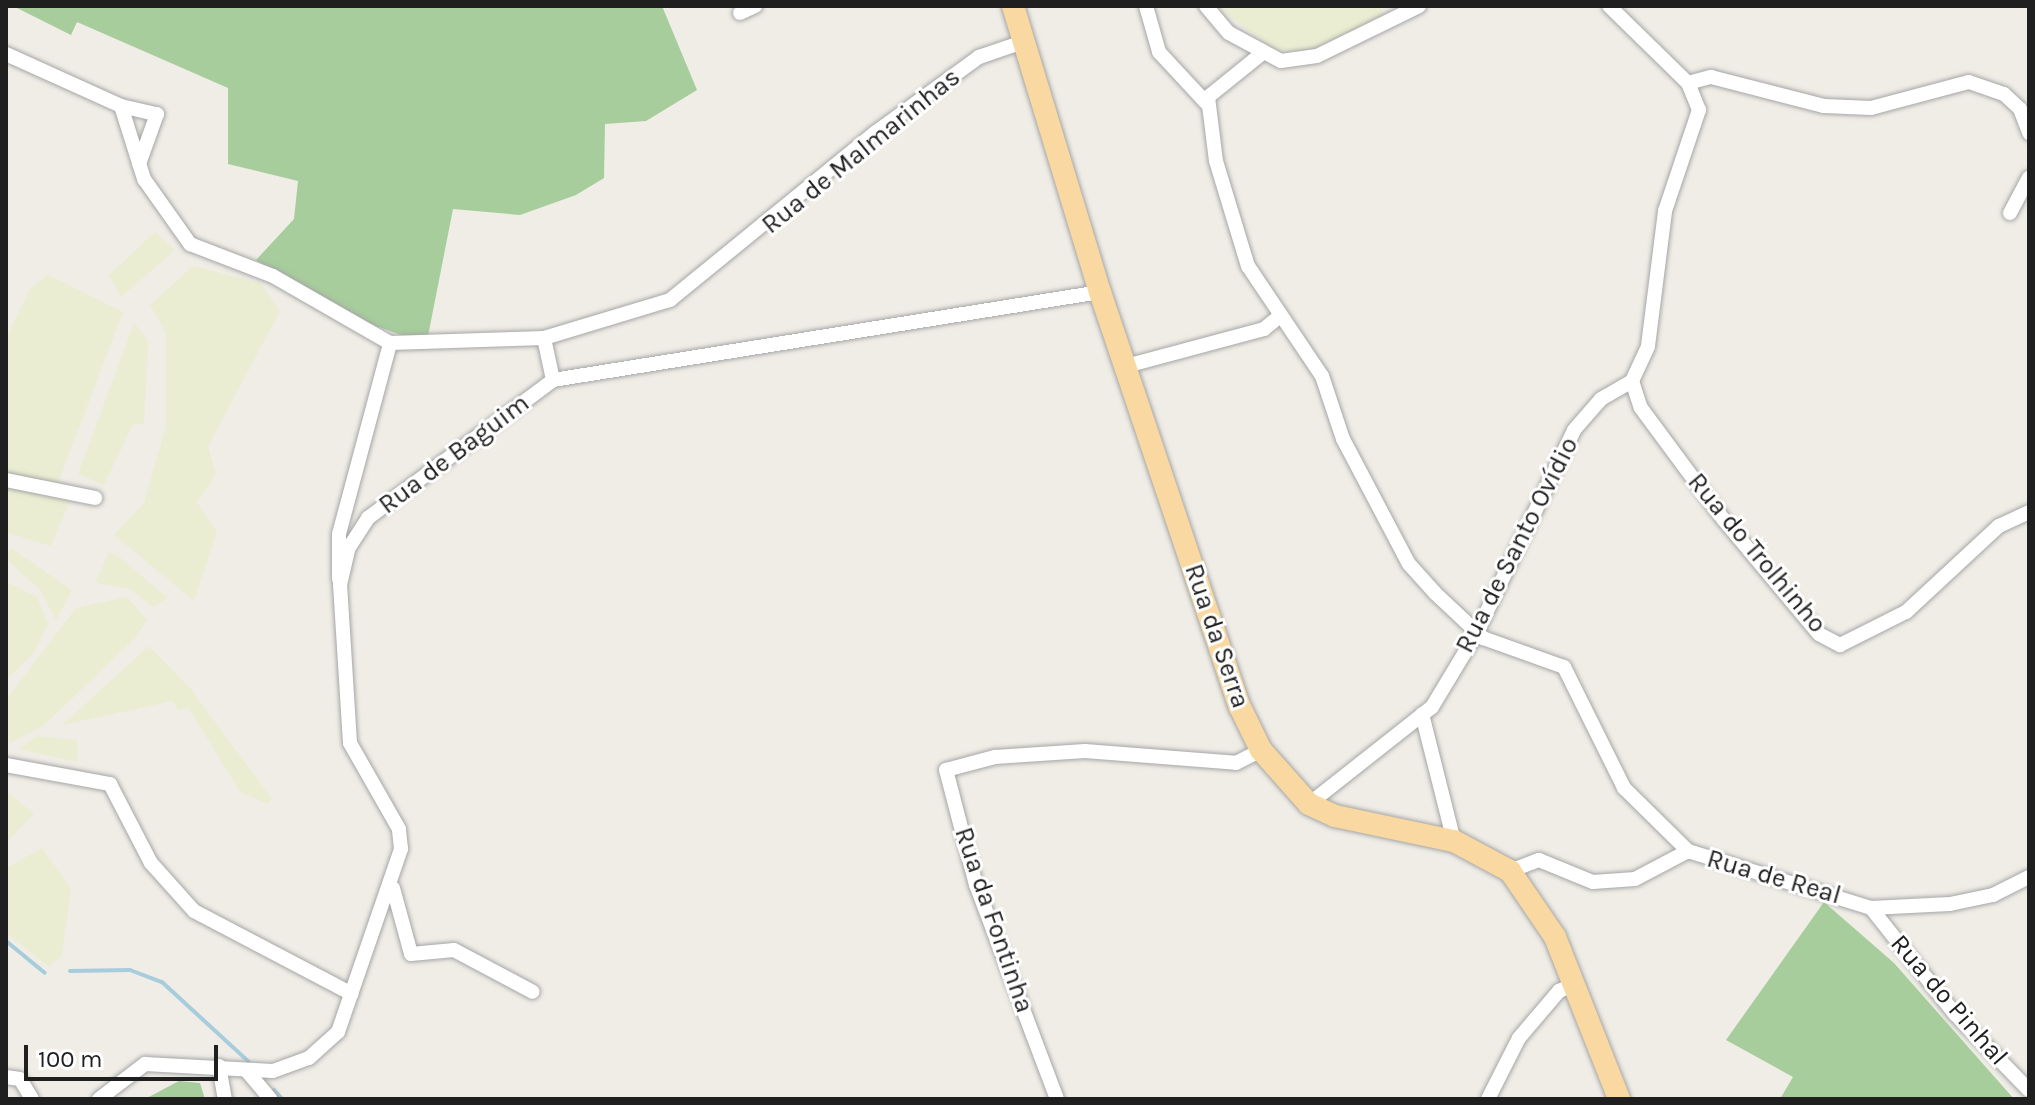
<!DOCTYPE html>
<meta charset="utf-8">
<style>
body{margin:0}
#map{position:relative;width:2035px;height:1105px;overflow:hidden;background:#efede6;font-family:Karla,sans-serif}
div>[style]{position:absolute}
.farmland>*{inset:0;background:#eaedd2}
.forest>*{inset:0;background:#a7cd9c}
.stream>*{height:4px;margin:-2px;padding:0 2px;transform-origin:2px;border-radius:2px;background:#a7ccdc}
.roads{filter:drop-shadow(0 0 2px #a6a6a6) drop-shadow(0 0 2px #a6a6a6)}
.minor>*{height:14px;margin:-7px;padding:0 7px;transform-origin:7px;border-radius:7px;background:#fff}
.primary>*{height:22px;margin:-11px;padding:0 11px;transform-origin:11px;border-radius:11px;background:#f9d9a1}
span{translate:-50% -50%;white-space:nowrap;text-align:center;line-height:1.15;-webkit-text-stroke:6px #fff;paint-order:stroke}
.street-label{font-size:26px;color:#1f1f1f}
.frame{position:absolute;inset:0;border:8px solid #1f1f1f;pointer-events:none}
.scale{position:absolute;left:24px;top:1045px;width:194px;height:36px;box-sizing:border-box;border:4px solid #1f1f1f;border-top:0;padding-left:10px;font-size:24px;line-height:28px;white-space:nowrap;color:#1f1f1f;-webkit-text-stroke:6px #fff;paint-order:stroke}
</style>
<div id="map">
<div class="farmland">
<div style="clip-path:polygon(1217px 6px,1379px 6px,1386px 16px,1306px 53px,1271px 48px)"></div>
<div style="clip-path:polygon(155px 232px,175px 250px,121px 297px,109px 275px)"></div>
<div style="clip-path:polygon(193px 266px,260px 283px,280px 311px,208px 446px,216px 475px,197px 502px,217px 532px,194px 601px,114px 535px,144px 503px,166px 426px,166px 333px,150px 305px)"></div>
<div style="clip-path:polygon(48px 275px,123px 312px,58px 483px,6px 476px,6px 339px,30px 288px)"></div>
<div style="clip-path:polygon(134px 323px,148px 340px,144px 424px,133px 424px,104px 485px,78px 474px)"></div>
<div style="clip-path:polygon(6px 485px,70px 501px,51px 546px,6px 532px)"></div>
<div style="clip-path:polygon(11px 548px,72px 590px,56px 620px,40px 590px,6px 559px)"></div>
<div style="clip-path:polygon(109px 552px,118px 556px,168px 598px,153px 607px,130px 589px,95px 583px)"></div>
<div style="clip-path:polygon(6px 582px,37px 597px,48px 624px,33px 654px,6px 680px)"></div>
<div style="clip-path:polygon(127px 597px,147px 620px,135px 638px,43px 726px,9px 743px,6px 700px,76px 608px)"></div>
<div style="clip-path:polygon(149px 646px,190px 688px,272px 799px,268px 804px,240px 792px,188px 707px,178px 710px,173px 701px,62px 725px)"></div>
<div style="clip-path:polygon(37px 736px,77px 740px,78px 762px,18px 749px)"></div>
<div style="clip-path:polygon(6px 791px,34px 814px,6px 843px)"></div>
<div style="clip-path:polygon(42px 848px,71px 888px,62px 957px,48px 966px,6px 933px,6px 868px)"></div>
</div>
<div class="forest">
<div style="clip-path:polygon(13px 6px,662px 6px,697px 90px,646px 121px,605px 124px,604px 178px,576px 195px,520px 215px,453px 209px,428px 336px,404px 336px,339px 313px,256px 260px,294px 219px,298px 181px,228px 164px,228px 88px,77px 22px,71px 35px)"></div>
<div style="clip-path:polygon(1824px 902px,1894px 963px,2014px 1099px,1780px 1099px,1793px 1077px,1726px 1040px)"></div>
<div style="clip-path:polygon(179px 1081px,200px 1083px,205px 1099px,145px 1099px)"></div>
</div>
<div class="stream">
<div style="left:6px;top:941px;width:50px;rotate:39.4deg"></div>
<div style="left:70px;top:971px;width:60px;rotate:-1deg"></div>
<div style="left:130px;top:970px;width:34px;rotate:21deg"></div>
<div style="left:162px;top:982px;width:118px;rotate:42.6deg"></div>
<div style="left:274px;top:1090px;width:12px;rotate:48deg"></div>
</div>
<div class="roads">
<div class="minor">
<div style="left:1146px;top:6px;width:48px;rotate:74.2deg"></div>
<div style="left:1159px;top:52px;width:72px;rotate:47.2deg"></div>
<div style="left:1206px;top:6px;width:35px;rotate:50deg"></div>
<div style="left:1229px;top:33px;width:59px;rotate:28.3deg"></div>
<div style="left:1281px;top:61px;width:36px;rotate:-8deg"></div>
<div style="left:1317px;top:56px;width:114px;rotate:-26.1deg"></div>
<div style="left:740px;top:13px;width:17px;rotate:-25deg"></div>
<div style="left:6px;top:54px;width:126px;rotate:24.3deg"></div>
<div style="left:121px;top:106px;width:77px;rotate:72.5deg"></div>
<div style="left:144px;top:179px;width:80px;rotate:54.7deg"></div>
<div style="left:190px;top:244px;width:89px;rotate:21.1deg"></div>
<div style="left:273px;top:276px;width:135px;rotate:29.8deg"></div>
<div style="left:390px;top:343px;width:154px;rotate:-1.9deg"></div>
<div style="left:544px;top:338px;width:132px;rotate:-16.8deg"></div>
<div style="left:670px;top:300px;width:264px;rotate:-39.2deg"></div>
<div style="left:875px;top:133px;width:129px;rotate:-36.2deg"></div>
<div style="left:979px;top:57px;width:46px;rotate:-18.8deg"></div>
<div style="left:1260px;top:55px;width:67px;rotate:141.1deg"></div>
<div style="left:1208px;top:97px;width:64px;rotate:82.9deg"></div>
<div style="left:1216px;top:161px;width:110px;rotate:73.1deg"></div>
<div style="left:1248px;top:266px;width:133px;rotate:56.1deg"></div>
<div style="left:1322px;top:376px;width:66px;rotate:71.6deg"></div>
<div style="left:1343px;top:439px;width:141px;rotate:62.2deg"></div>
<div style="left:1409px;top:564px;width:39px;rotate:48deg"></div>
<div style="left:1435px;top:593px;width:66px;rotate:43.2deg"></div>
<div style="left:1483px;top:638px;width:86px;rotate:19.7deg"></div>
<div style="left:1564px;top:667px;width:135px;rotate:63.6deg"></div>
<div style="left:1624px;top:788px;width:90px;rotate:44.5deg"></div>
<div style="left:1688px;top:851px;width:192px;rotate:17.3deg"></div>
<div style="left:1871px;top:908px;width:79px;rotate:-2.9deg"></div>
<div style="left:1950px;top:904px;width:44px;rotate:-11.8deg"></div>
<div style="left:1993px;top:895px;width:40px;rotate:-26.6deg"></div>
<div style="left:1688px;top:83px;width:24px;rotate:-15deg"></div>
<div style="left:1711px;top:77px;width:117px;rotate:14.4deg"></div>
<div style="left:1824px;top:106px;width:47px;rotate:2.4deg"></div>
<div style="left:1871px;top:108px;width:101px;rotate:-14.9deg"></div>
<div style="left:1969px;top:82px;width:37px;rotate:19deg"></div>
<div style="left:2004px;top:94px;width:22px;rotate:43deg"></div>
<div style="left:2020px;top:109px;width:26px;rotate:69deg"></div>
<div style="left:121px;top:106px;width:37px;rotate:13deg"></div>
<div style="left:157px;top:114px;width:53px;rotate:109.8deg"></div>
<div style="left:2010px;top:213px;width:40px;rotate:-62deg"></div>
<div style="left:544px;top:338px;width:43px;rotate:77.9deg"></div>
<div style="left:1126px;top:366px;width:143px;rotate:-15deg"></div>
<div style="left:1264px;top:329px;width:21px;rotate:-39deg"></div>
<div style="left:1632px;top:381px;width:28px;rotate:72deg"></div>
<div style="left:1641px;top:408px;width:139px;rotate:53.5deg"></div>
<div style="left:1724px;top:520px;width:148px;rotate:50.2deg"></div>
<div style="left:1819px;top:634px;width:24px;rotate:28deg"></div>
<div style="left:1840px;top:645px;width:74px;rotate:-26.6deg"></div>
<div style="left:1906px;top:612px;width:127px;rotate:-42.8deg"></div>
<div style="left:1999px;top:526px;width:33px;rotate:-25deg"></div>
<div style="left:6px;top:480px;width:91px;rotate:11.4deg"></div>
<div style="left:339px;top:579px;width:45px;rotate:-90deg"></div>
<div style="left:339px;top:534px;width:198px;rotate:-75deg"></div>
<div style="left:1422px;top:714px;width:131px;rotate:75.9deg"></div>
<div style="left:6px;top:765px;width:106px;rotate:10.4deg"></div>
<div style="left:110px;top:784px;width:89px;rotate:62.6deg"></div>
<div style="left:151px;top:863px;width:64px;rotate:48.1deg"></div>
<div style="left:194px;top:911px;width:178px;rotate:27.7deg"></div>
<div style="left:1309px;top:804px;width:157px;rotate:-38.3deg"></div>
<div style="left:1432px;top:707px;width:85px;rotate:-58.9deg"></div>
<div style="left:1476px;top:634px;width:226px;rotate:-64.3deg"></div>
<div style="left:1574px;top:430px;width:41px;rotate:-48.9deg"></div>
<div style="left:1601px;top:399px;width:36px;rotate:-30deg"></div>
<div style="left:1632px;top:381px;width:38px;rotate:-65deg"></div>
<div style="left:1648px;top:346px;width:136px;rotate:-82.8deg"></div>
<div style="left:1665px;top:211px;width:107px;rotate:-71.4deg"></div>
<div style="left:1699px;top:110px;width:29px;rotate:-112deg"></div>
<div style="left:1688px;top:83px;width:110px;rotate:-135.7deg"></div>
<div style="left:1510px;top:871px;width:31px;rotate:-21deg"></div>
<div style="left:1539px;top:860px;width:58px;rotate:22.2deg"></div>
<div style="left:1593px;top:882px;width:42px;rotate:-4.1deg"></div>
<div style="left:1635px;top:879px;width:60px;rotate:-27.8deg"></div>
<div style="left:393px;top:888px;width:68px;rotate:74.7deg"></div>
<div style="left:411px;top:954px;width:43px;rotate:-5.3deg"></div>
<div style="left:454px;top:950px;width:89px;rotate:28deg"></div>
<div style="left:1871px;top:908px;width:135px;rotate:51.6deg"></div>
<div style="left:1955px;top:1014px;width:106px;rotate:45.8deg"></div>
<div style="left:219px;top:1066px;width:34px;rotate:80deg"></div>
<div style="left:246px;top:1070px;width:38px;rotate:50deg"></div>
<div style="left:6px;top:1077px;width:14px;rotate:8deg"></div>
<div style="left:20px;top:1079px;width:23px;rotate:59deg"></div>
<div style="left:99px;top:1099px;width:58px;rotate:-37.3deg"></div>
<div style="left:145px;top:1064px;width:128px;rotate:3.1deg"></div>
<div style="left:273px;top:1071px;width:38px;rotate:-20deg"></div>
<div style="left:309px;top:1058px;width:39px;rotate:-42deg"></div>
<div style="left:338px;top:1032px;width:194px;rotate:-71deg"></div>
<div style="left:401px;top:849px;width:20px;rotate:-96deg"></div>
<div style="left:399px;top:829px;width:99px;rotate:-119.7deg"></div>
<div style="left:350px;top:743px;width:158px;rotate:-93.6deg"></div>
<div style="left:340px;top:585px;width:37px;rotate:-77deg"></div>
<div style="left:348px;top:549px;width:37px;rotate:-57deg"></div>
<div style="left:368px;top:518px;width:231px;rotate:-36.7deg"></div>
<div style="left:553px;top:380px;width:554px;rotate:-9.14deg"></div>
<div style="left:1057px;top:1099px;width:229px;rotate:-110.7deg"></div>
<div style="left:976px;top:885px;width:119px;rotate:-104.6deg"></div>
<div style="left:946px;top:770px;width:51px;rotate:-14.9deg"></div>
<div style="left:995px;top:757px;width:90px;rotate:-3.8deg"></div>
<div style="left:1085px;top:751px;width:151px;rotate:4.5deg"></div>
<div style="left:1236px;top:763px;width:28px;rotate:-27deg"></div>
<div style="left:1488px;top:1099px;width:68px;rotate:-63.1deg"></div>
<div style="left:1519px;top:1038px;width:62px;rotate:-49.6deg"></div>
<div style="left:1559px;top:991px;width:17px;rotate:-24deg"></div>
</div>
<div class="primary">
<div style="left:1013px;top:6px;width:299px;rotate:73.1deg"></div>
<div style="left:1100px;top:292px;width:438px;rotate:71.4deg"></div>
<div style="left:1240px;top:707px;width:48px;rotate:64deg"></div>
<div style="left:1261px;top:750px;width:72px;rotate:48.4deg"></div>
<div style="left:1309px;top:804px;width:29px;rotate:25deg"></div>
<div style="left:1335px;top:816px;width:122px;rotate:11.9deg"></div>
<div style="left:1454px;top:841px;width:64px;rotate:28.2deg"></div>
<div style="left:1510px;top:871px;width:80px;rotate:55.7deg"></div>
<div style="left:1555px;top:937px;width:174px;rotate:68.4deg"></div>
</div>
</div>
<div class="street-label">
<span style="left:861px;top:151px;rotate:-39deg">Rua de Malmarinhas</span>
<span style="left:454px;top:454px;rotate:-37deg">Rua de Baguim</span>
<span style="left:1517px;top:545px;rotate:-63deg">Rua de Santo Ovídio</span>
<span style="left:1757px;top:553px;rotate:50deg">Rua do Trolhinho</span>
<span style="left:1217px;top:636px;rotate:71deg">Rua da Serra</span>
<span style="left:1774px;top:877px;rotate:16deg">Rua de Real</span>
<span style="left:994px;top:920px;rotate:71deg">Rua da Fontinha</span>
<span style="left:1949px;top:1000px;rotate:49deg">Rua do Pinhal</span>
</div>
<div class="frame"></div>
<div class="scale">100 m</div>
</div>
